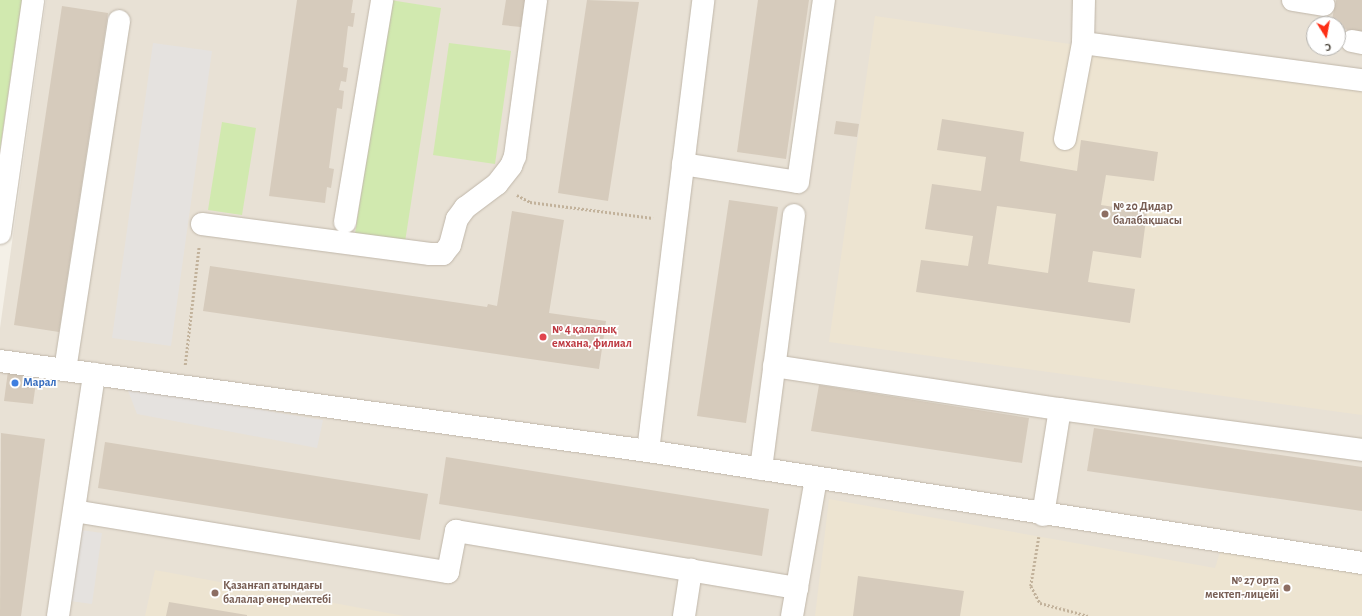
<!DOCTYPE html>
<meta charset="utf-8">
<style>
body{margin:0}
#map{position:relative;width:1362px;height:616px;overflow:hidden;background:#f4f0e7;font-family:"Alegreya Sans",sans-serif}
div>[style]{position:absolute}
.residential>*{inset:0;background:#e8e1d5}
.education>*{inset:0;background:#ede4d1}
.green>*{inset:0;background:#d1e9af}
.parking>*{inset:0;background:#e5e2df}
.building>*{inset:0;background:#d6cbbc}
.path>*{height:2.5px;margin-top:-1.25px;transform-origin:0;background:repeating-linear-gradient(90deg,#c2b29b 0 2px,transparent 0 4px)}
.roads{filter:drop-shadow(0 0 1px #c0b7aa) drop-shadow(0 0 1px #c0b7aa)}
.minor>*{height:22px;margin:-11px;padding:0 11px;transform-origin:11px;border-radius:11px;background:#fff}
.dots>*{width:11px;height:11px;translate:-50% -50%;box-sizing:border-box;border:2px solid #fff;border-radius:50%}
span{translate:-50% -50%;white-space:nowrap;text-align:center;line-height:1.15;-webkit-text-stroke:3.5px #fff;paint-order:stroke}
.education-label{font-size:12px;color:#785e54;font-weight:700}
.left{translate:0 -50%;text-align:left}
.right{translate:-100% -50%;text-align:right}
.health-label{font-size:12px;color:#be3a42;font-weight:700}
.shop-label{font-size:12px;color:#366cbe;font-weight:700}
.north{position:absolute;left:1306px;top:16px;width:40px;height:40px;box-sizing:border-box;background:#fff;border:1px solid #b5b3af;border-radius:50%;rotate:169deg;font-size:11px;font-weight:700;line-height:16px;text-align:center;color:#474036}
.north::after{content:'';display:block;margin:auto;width:14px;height:18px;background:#fd2e15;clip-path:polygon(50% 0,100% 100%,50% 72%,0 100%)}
</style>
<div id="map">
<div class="residential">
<div style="clip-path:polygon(evenodd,46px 0,1362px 0,1362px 616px,0 616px,0 328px,46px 0,1314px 24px,1338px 24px,1338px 48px,1314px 48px,1314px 24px)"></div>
</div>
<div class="education">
<div style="clip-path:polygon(875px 16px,1362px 86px,1362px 415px,829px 342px)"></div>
<div style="clip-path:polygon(829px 499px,1215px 568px,1226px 533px,1362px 554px,1362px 616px,815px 616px)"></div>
<div style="clip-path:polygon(155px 570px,404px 616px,145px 616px)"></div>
</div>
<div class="green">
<div style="clip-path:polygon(0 0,22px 0,0 150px)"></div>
<div style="clip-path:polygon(390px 0,441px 8px,405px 242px,355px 234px)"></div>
<div style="clip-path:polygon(449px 43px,511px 51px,495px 164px,433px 155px)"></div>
<div style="clip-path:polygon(222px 122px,256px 128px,242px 215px,208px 210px)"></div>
</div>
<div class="parking">
<div style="clip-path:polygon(153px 43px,212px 51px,171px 346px,112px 338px)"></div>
<div style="clip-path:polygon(127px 388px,323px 420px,317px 448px,137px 414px)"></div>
<div style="clip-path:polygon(81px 530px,102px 533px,92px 604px,70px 601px)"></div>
</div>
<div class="building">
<div style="clip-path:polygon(297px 0,353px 0,351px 13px,355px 13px,353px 27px,348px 26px,343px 67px,348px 68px,346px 82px,341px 81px,339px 90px,344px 91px,342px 109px,337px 108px,329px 168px,334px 169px,331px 188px,327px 187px,325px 203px,269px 196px)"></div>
<div style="clip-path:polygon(506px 0,525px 0,521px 27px,502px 25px)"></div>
<div style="clip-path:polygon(587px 0,639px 2px,608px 201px,558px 193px)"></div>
<div style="clip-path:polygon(758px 0,809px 0,786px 159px,737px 152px)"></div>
<div style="clip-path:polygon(1336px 0,1362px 0,1362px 33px,1338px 28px,1338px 24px,1331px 24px)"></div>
<div style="clip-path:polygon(62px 6px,108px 13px,59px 332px,14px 325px)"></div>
<div style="clip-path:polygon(evenodd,942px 119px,1024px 132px,1020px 161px,1077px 171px,1081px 140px,1158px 152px,1154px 181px,1106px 175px,1101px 205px,1147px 212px,1141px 258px,1093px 251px,1088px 282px,1135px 289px,1130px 323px,916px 292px,921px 260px,968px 266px,973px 236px,925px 229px,932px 184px,981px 191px,986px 157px,937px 150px,942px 119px,997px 206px,1056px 214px,1048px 273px,988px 264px,997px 206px)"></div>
<div style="clip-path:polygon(836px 121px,859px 124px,857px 137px,834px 134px)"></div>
<div style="clip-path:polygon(729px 200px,778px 207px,746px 423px,697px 416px)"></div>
<div style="clip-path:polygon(512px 211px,564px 220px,549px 313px,606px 321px,599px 369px,203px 311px,210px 266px,487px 307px,488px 304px,497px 306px)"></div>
<div style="clip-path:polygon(8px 371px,37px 375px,33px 404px,4px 401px)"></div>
<div style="clip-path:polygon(819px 385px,1029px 418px,1022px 463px,811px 431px)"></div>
<div style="clip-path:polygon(1094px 428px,1362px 467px,1362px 511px,1087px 471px)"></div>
<div style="clip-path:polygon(1px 433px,45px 439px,21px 616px,0 616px)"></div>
<div style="clip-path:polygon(105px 442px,428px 494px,420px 540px,98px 488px)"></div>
<div style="clip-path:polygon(446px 457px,769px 509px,762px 556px,439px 504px)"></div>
<div style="clip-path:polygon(858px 576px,964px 591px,960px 616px,853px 616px)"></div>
<div style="clip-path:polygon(169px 602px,247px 615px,247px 616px,166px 616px)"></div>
</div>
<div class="path">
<div style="left:517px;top:195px;width:15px;rotate:28deg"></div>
<div style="left:530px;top:202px;width:124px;rotate:7.4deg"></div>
<div style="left:185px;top:365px;width:120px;rotate:-83.3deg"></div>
<div style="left:1039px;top:537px;width:50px;rotate:99.3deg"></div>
<div style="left:1031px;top:586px;width:19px;rotate:62deg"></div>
<div style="left:1040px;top:603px;width:51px;rotate:14.9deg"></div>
</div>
<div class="roads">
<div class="minor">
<div style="left:1293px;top:0;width:31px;rotate:9deg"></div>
<div style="left:1352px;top:41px;width:10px;rotate:11deg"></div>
<div style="left:1083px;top:43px;width:281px;rotate:7.6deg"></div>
<div style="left:1065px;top:139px;width:98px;rotate:-79.4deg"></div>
<div style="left:1083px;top:43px;width:43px;rotate:-88.7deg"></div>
<div style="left:683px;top:164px;width:116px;rotate:8.9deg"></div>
<div style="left:798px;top:182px;width:184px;rotate:-81.9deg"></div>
<div style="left:345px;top:222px;width:225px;rotate:-80.5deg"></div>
<div style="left:202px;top:224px;width:230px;rotate:7.5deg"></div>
<div style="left:430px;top:254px;width:13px"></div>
<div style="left:443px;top:254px;width:11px;rotate:-52deg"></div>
<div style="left:450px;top:245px;width:27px;rotate:-75deg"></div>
<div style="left:457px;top:219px;width:14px;rotate:-54deg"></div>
<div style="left:465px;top:208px;width:40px;rotate:-37deg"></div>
<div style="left:497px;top:184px;width:23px;rotate:-52deg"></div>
<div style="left:511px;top:166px;width:11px;rotate:-68deg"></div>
<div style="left:515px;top:156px;width:157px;rotate:-82.3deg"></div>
<div style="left:0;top:233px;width:235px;rotate:-81.9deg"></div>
<div style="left:0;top:361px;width:654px;rotate:7.91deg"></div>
<div style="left:648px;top:451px;width:723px;rotate:8.91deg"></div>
<div style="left:774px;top:366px;width:289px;rotate:8.6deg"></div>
<div style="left:1060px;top:409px;width:305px;rotate:7.7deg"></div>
<div style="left:65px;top:370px;width:353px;rotate:-81.2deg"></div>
<div style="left:648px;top:451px;width:454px;rotate:-83deg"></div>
<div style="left:761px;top:469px;width:256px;rotate:-82.6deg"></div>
<div style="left:74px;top:511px;width:379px;rotate:9.3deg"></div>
<div style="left:448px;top:572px;width:42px;rotate:-79deg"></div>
<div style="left:456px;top:531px;width:346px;rotate:9.5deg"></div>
<div style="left:1043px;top:515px;width:107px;rotate:-80.9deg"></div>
<div style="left:58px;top:616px;width:245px;rotate:-81.5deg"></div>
<div style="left:684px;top:616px;width:47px;rotate:-81.3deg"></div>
<div style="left:792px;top:616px;width:140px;rotate:-80.1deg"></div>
</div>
</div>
<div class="dots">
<div style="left:1105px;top:214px;background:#8d6e63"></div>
<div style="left:543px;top:337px;background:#e0444e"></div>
<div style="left:15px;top:383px;background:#3f7fe0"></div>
<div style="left:1287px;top:588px;background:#8d6e63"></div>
<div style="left:215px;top:593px;background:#8d6e63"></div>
</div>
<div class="education-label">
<span class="left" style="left:1113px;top:214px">№ 20 Дидар<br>балабақшасы</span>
<span class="right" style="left:1279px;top:588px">№ 27 орта<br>мектеп-лицейі</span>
<span class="left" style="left:223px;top:593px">Қазанғап атындағы<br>балалар өнер мектебі</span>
</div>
<div class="health-label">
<span class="left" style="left:552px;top:337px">№ 4 қалалық<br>емхана, филиал</span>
</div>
<div class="shop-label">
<span class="left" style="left:23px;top:383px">Марал</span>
</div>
<div class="north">С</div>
</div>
